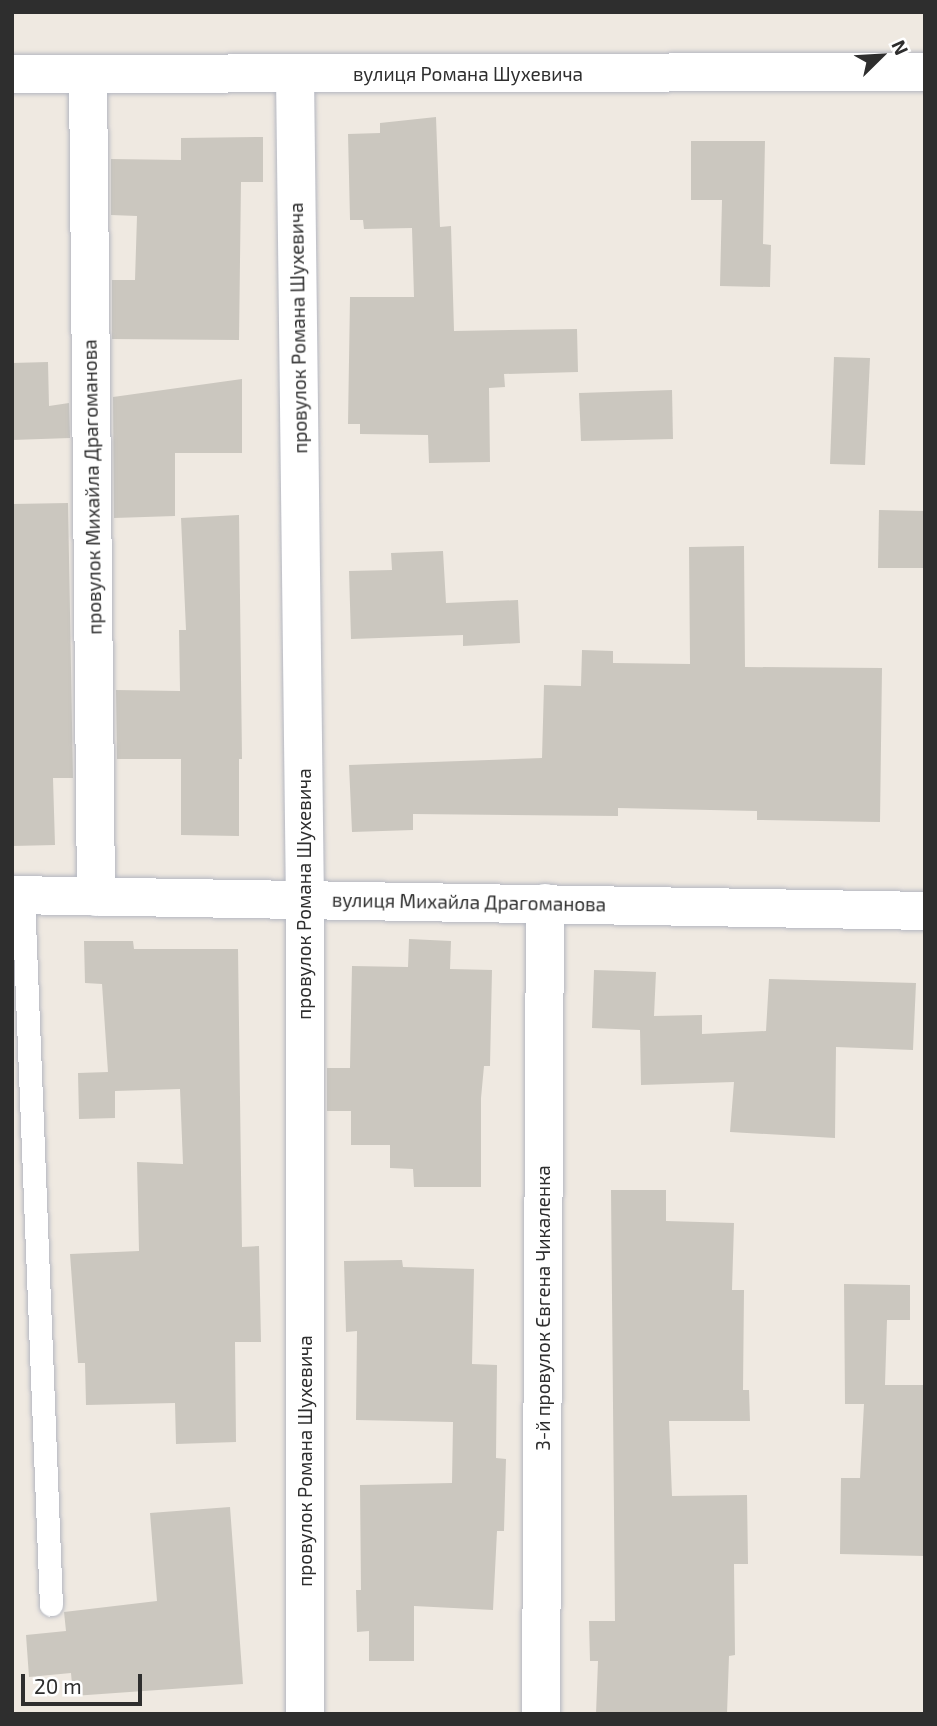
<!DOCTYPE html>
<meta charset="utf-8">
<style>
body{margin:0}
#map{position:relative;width:937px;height:1726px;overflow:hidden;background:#efe9e1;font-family:"Exo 2",sans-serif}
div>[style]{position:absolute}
.building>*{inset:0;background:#cbc7bf}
.roads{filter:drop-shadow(0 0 2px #b4b7c1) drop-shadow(0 0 2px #b4b7c1)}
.lane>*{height:23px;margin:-11.5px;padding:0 11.5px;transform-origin:11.5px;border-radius:11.5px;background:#fff}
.street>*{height:38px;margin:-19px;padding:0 19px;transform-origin:19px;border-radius:19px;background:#fff}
span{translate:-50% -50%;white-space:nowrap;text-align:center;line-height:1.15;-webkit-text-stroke:7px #fff;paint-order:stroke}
.street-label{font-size:19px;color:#2e2e2e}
.frame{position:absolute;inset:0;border:14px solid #2e2e2e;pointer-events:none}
.north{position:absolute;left:846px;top:21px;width:70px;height:70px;-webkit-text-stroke:5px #fff;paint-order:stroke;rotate:66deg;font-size:19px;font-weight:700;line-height:28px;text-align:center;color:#2e2e2e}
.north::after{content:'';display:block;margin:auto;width:24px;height:32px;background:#2e2e2e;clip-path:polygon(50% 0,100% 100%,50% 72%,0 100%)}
.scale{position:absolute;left:21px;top:1674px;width:121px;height:32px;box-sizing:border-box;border:4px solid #2e2e2e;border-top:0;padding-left:9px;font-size:21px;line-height:24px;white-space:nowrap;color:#2e2e2e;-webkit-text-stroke:5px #fff;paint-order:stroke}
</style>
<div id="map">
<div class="building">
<div style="clip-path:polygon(436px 117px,440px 227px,451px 226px,454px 331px,577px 329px,578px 372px,504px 374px,505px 387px,489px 388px,490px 462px,429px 463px,428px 435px,360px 434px,360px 424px,348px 424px,350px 297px,414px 297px,412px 228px,364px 229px,363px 220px,350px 220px,348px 134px,380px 133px,380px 123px)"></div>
<div style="clip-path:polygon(263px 137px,263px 182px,241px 182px,239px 340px,112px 339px,112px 280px,135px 280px,137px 216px,111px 215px,111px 159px,181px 160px,181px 138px)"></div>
<div style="clip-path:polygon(691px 141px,765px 141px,763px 244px,771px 245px,770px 287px,720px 286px,722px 200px,691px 200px)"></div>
<div style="clip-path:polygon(834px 357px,870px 358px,865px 465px,830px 464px)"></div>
<div style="clip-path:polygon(48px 362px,49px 406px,69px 403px,70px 438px,12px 440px,12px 363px)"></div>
<div style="clip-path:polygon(242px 379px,242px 453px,175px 453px,175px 516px,114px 518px,113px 397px)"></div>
<div style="clip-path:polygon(672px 390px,673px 439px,581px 441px,579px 393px)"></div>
<div style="clip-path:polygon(68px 503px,73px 778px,53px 778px,55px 845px,12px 846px,12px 504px)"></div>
<div style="clip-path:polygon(879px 510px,925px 511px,924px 568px,878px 568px)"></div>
<div style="clip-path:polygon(239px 515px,242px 759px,239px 759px,239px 836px,181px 835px,181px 759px,117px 759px,116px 690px,180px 691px,179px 630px,186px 630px,181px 518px)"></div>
<div style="clip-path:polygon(744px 546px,745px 667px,882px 668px,880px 822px,757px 820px,757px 811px,618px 808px,618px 816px,413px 814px,413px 830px,352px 832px,349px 765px,542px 758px,544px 685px,581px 686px,582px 650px,613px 651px,613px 663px,690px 664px,689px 547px)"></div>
<div style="clip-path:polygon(443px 551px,446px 603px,518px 600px,520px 643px,463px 646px,463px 635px,351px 639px,349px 571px,392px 570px,391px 553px)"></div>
<div style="clip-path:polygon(409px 939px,451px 941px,450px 969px,492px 970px,490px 1066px,484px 1066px,481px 1098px,481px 1187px,414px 1187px,413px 1169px,390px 1168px,390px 1145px,351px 1145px,351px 1111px,327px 1111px,327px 1068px,350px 1068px,352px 966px,408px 967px)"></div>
<div style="clip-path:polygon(84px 941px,133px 941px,134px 949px,238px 949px,242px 1247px,259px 1246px,261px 1342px,235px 1342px,236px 1442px,176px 1444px,175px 1403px,86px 1405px,85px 1363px,78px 1363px,70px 1254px,139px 1251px,137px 1162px,183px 1164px,180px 1089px,115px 1091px,115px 1118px,79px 1119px,78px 1073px,108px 1072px,102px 984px,85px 983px)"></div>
<div style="clip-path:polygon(594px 970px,656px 972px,654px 1016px,702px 1015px,702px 1034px,766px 1031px,769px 979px,916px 983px,913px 1050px,836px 1047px,835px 1138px,730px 1132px,734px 1082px,641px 1085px,640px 1030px,592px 1028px)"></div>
<div style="clip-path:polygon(611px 1190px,666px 1190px,666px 1221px,734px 1223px,732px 1290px,744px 1290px,743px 1390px,749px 1390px,750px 1421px,669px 1421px,672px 1496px,747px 1495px,748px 1564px,734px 1564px,735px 1655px,729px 1656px,727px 1714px,596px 1714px,598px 1661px,590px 1661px,589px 1621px,615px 1621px)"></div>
<div style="clip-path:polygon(402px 1260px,403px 1267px,474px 1269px,472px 1364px,497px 1365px,496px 1458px,506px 1459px,504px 1531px,497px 1531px,493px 1610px,414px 1606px,414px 1661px,369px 1661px,369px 1631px,357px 1632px,356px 1590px,361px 1590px,360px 1485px,452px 1483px,453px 1422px,356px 1420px,357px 1331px,346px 1332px,344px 1261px)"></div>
<div style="clip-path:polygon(844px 1284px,910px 1285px,910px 1320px,887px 1320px,885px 1385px,925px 1385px,925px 1556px,840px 1554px,841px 1478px,860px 1478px,864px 1404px,845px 1404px)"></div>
<div style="clip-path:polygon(230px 1507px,243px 1684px,73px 1696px,71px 1673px,29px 1677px,26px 1635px,66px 1631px,64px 1612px,157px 1601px,150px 1513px)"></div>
</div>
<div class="roads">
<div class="lane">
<div style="left:23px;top:896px;width:709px;rotate:87.74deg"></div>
</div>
<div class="street">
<div style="left:12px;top:74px;width:913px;rotate:-0.13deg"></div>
<div style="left:295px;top:75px;width:825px;rotate:89.31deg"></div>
<div style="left:305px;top:900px;width:814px;rotate:90deg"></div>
<div style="left:88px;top:77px;width:820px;rotate:89.44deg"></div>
<div style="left:12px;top:895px;width:913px;rotate:1deg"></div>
<div style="left:541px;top:1714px;width:811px;rotate:-89.72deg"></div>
</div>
</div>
<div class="street-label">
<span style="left:468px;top:74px">вулиця Романа Шухевича</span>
<span style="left:298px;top:328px;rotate:-91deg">провулок Романа Шухевича</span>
<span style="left:92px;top:487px;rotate:-91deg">провулок Михайла Драгоманова</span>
<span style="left:304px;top:894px;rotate:-90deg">провулок Романа Шухевича</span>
<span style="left:469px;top:902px;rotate:1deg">вулиця Михайла Драгоманова</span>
<span style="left:543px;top:1308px;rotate:-90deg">3-й провулок Євгена Чикаленка</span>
<span style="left:305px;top:1461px;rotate:-90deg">провулок Романа Шухевича</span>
</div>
<div class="frame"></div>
<div class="north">N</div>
<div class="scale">20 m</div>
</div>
